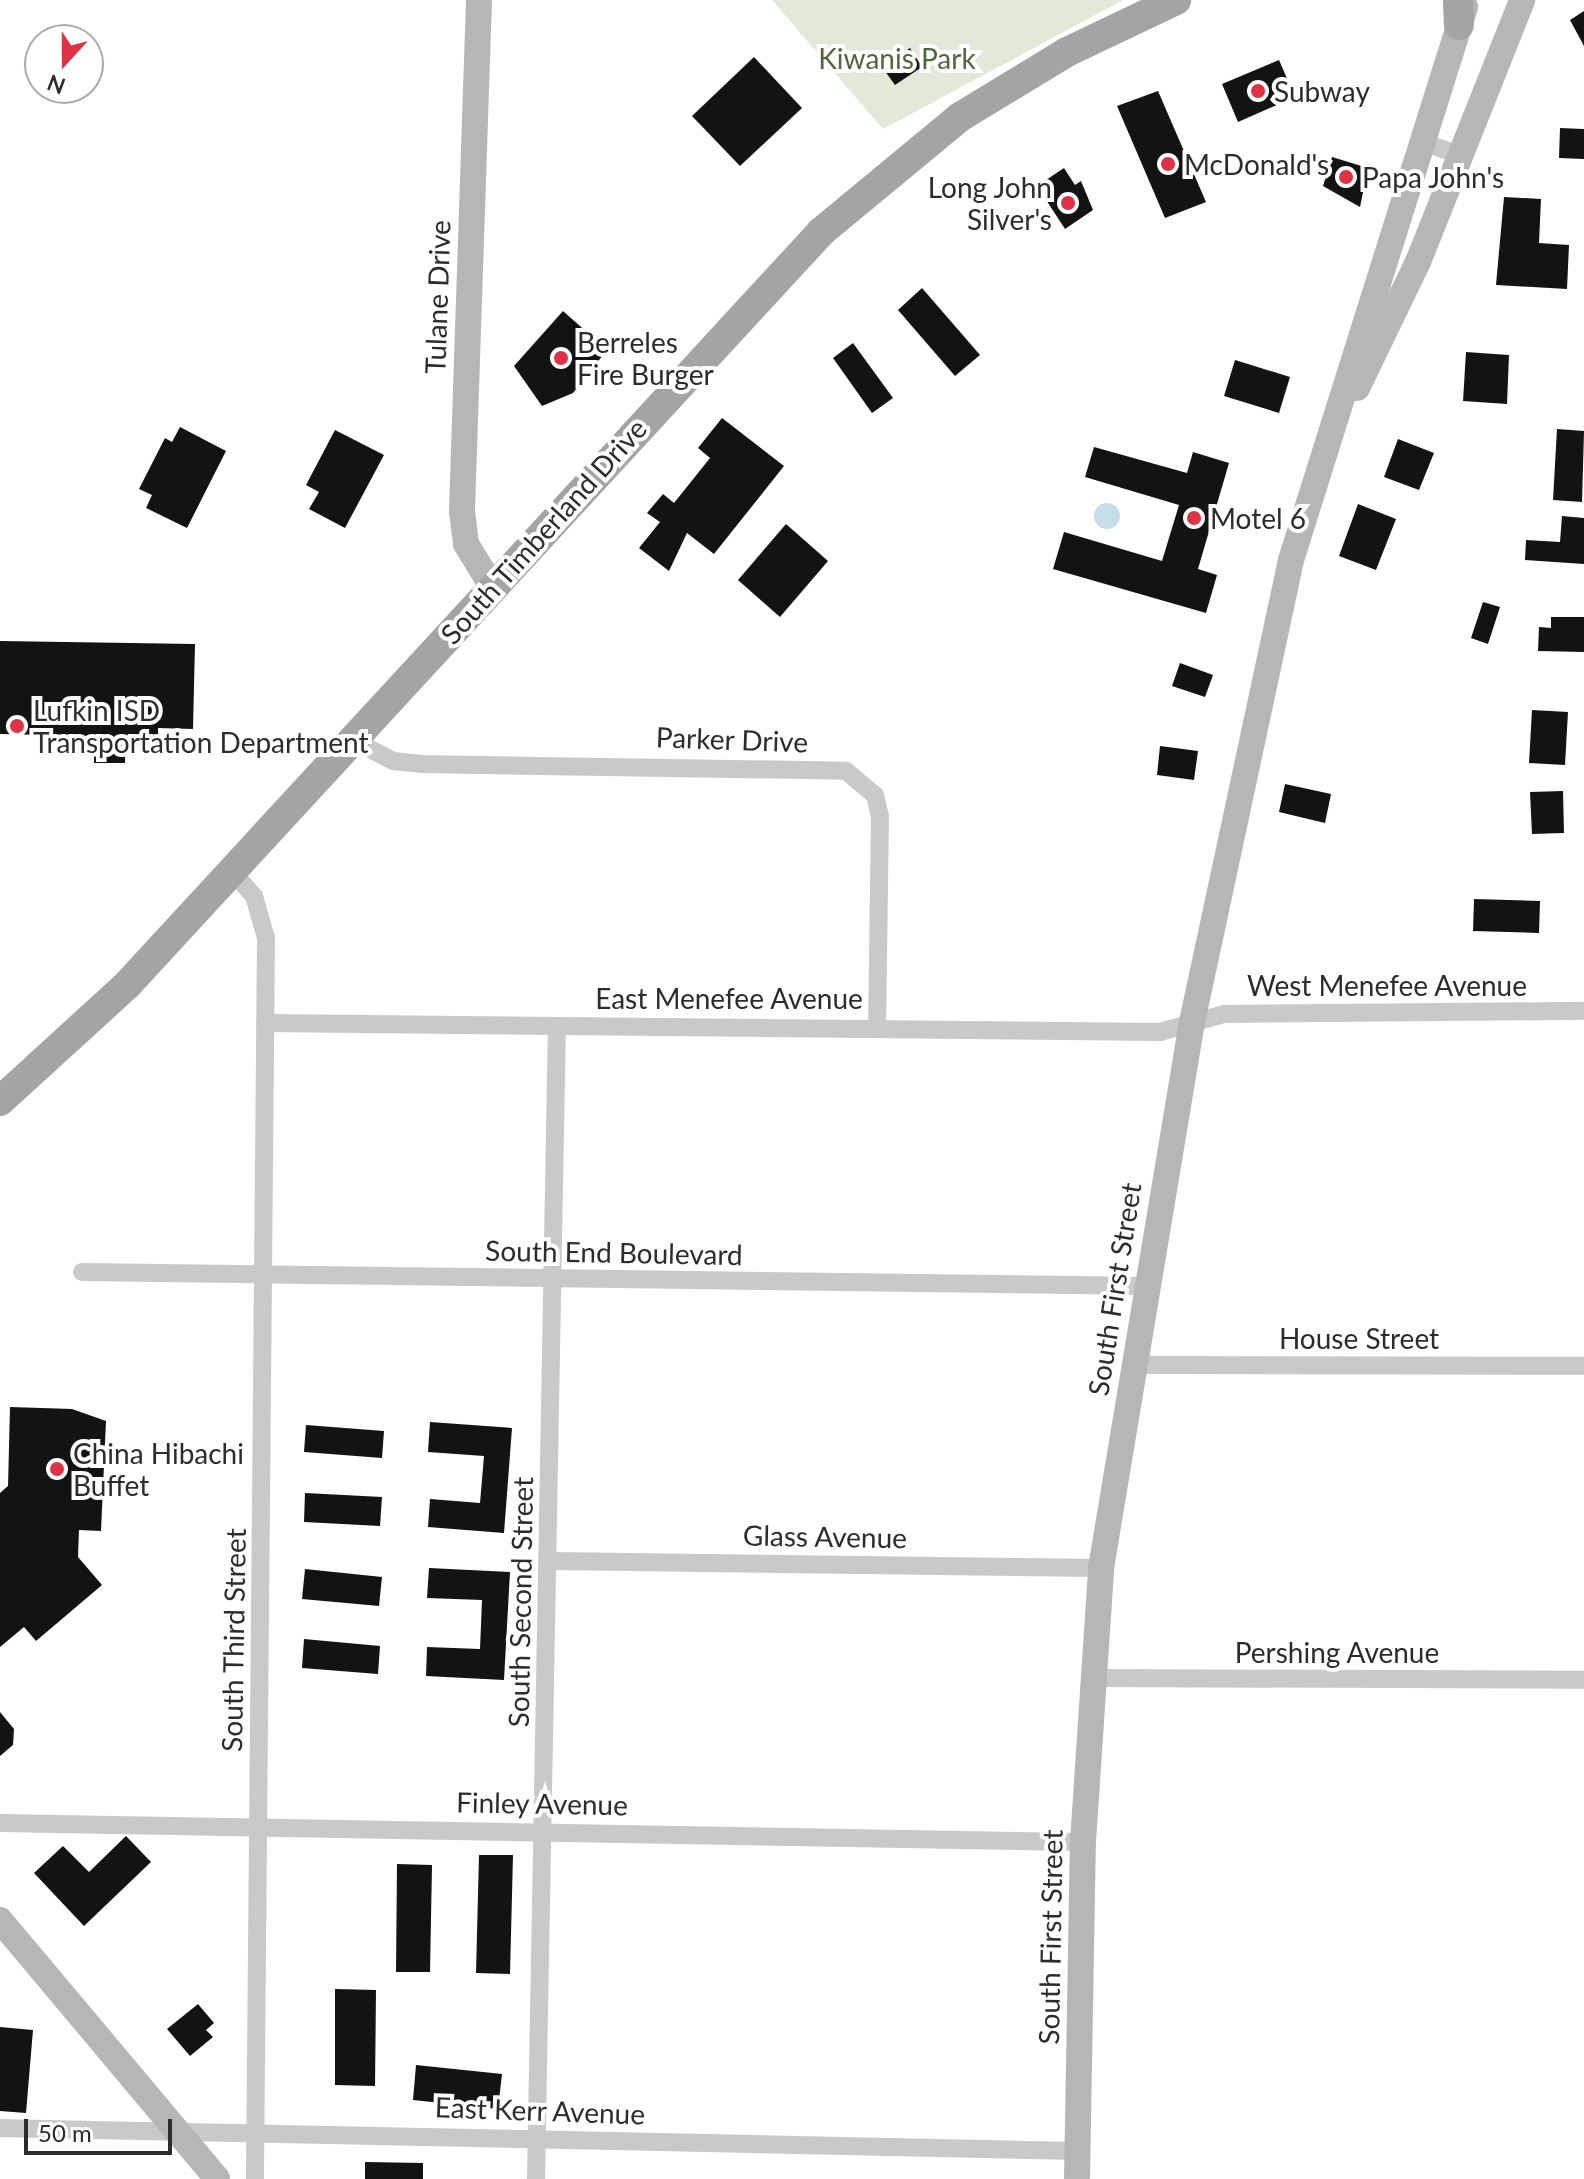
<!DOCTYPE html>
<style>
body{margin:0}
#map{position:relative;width:1584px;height:2179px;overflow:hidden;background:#fff;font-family:Lato,sans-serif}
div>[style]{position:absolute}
.green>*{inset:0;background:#e3e9d9}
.water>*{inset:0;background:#c6dde9}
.round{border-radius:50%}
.building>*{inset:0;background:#131313}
.street>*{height:18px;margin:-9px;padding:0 9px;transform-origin:9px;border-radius:9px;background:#c9c9c9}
.secondary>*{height:26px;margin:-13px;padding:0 13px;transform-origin:13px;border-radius:13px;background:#b6b6b6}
.primary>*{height:30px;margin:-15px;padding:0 15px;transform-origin:15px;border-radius:15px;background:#a4a4a4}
.dots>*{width:22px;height:22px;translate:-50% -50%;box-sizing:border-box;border:4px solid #fff;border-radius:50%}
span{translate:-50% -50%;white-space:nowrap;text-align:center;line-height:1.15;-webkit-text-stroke:8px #fff;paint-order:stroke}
.park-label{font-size:28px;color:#51653b}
.poi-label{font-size:28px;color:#2c2c2c}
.left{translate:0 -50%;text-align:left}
.right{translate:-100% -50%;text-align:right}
.street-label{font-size:28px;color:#2c2c2c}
.north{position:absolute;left:24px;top:24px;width:80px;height:80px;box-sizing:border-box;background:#fff;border:2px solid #ababab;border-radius:50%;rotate:201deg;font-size:22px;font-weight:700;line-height:32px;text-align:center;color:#2c2c2c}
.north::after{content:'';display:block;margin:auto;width:28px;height:36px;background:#df3246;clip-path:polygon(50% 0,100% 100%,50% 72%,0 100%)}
.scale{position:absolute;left:24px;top:2119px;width:148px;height:36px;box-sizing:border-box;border:4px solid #2c2c2c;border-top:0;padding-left:10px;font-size:24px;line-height:28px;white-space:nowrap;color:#2c2c2c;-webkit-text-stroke:6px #fff;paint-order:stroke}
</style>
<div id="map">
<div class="green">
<div style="clip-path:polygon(772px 0,1123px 0,883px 129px)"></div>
</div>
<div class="water">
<div class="round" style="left:1094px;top:503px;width:26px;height:26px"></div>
</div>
<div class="building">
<div style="clip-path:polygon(1584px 11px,1584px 46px,1570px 20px)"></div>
<div style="clip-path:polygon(910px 48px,922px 67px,895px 85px,882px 67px)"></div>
<div style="clip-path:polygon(754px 57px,802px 108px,740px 166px,692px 116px)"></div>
<div style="clip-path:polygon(1279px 60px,1295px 97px,1238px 122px,1222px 84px)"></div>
<div style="clip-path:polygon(1158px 91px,1206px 202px,1165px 218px,1117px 106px)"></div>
<div style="clip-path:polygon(1560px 128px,1584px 129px,1584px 159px,1559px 158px)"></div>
<div style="clip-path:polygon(1332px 157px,1368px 168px,1360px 207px,1323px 186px)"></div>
<div style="clip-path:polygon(1064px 168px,1075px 185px,1081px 181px,1093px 210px,1065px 229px,1037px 186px)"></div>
<div style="clip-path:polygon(1504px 197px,1541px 199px,1539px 243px,1569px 245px,1567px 289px,1496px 285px)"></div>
<div style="clip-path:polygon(922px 288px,980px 355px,955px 376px,898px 310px)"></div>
<div style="clip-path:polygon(563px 311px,607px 350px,573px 393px,542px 406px,514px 366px)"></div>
<div style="clip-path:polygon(853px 343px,893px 398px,872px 413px,833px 358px)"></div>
<div style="clip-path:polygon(1466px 352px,1509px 355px,1507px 404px,1463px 401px)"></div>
<div style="clip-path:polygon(1235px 360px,1290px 377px,1279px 413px,1224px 396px)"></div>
<div style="clip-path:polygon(722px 418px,784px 466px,714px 554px,687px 533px,669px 571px,639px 548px,660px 522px,647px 513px,663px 494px,674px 503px,710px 458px,698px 448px)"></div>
<div style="clip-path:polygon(180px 427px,226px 451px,187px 528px,146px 508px,152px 495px,139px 489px,165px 438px,172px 442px)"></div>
<div style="clip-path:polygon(1557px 429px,1584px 431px,1582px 502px,1553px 500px)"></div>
<div style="clip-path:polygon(335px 430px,384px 455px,345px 528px,309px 509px,319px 492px,306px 485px)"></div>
<div style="clip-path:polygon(1398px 439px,1434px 453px,1419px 490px,1384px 477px)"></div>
<div style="clip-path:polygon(1094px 447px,1187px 473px,1193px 452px,1229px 463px,1198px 569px,1217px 575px,1206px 613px,1053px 569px,1064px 532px,1162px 561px,1179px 505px,1085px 477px)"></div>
<div style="clip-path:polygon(1358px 504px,1396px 519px,1376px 570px,1339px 556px)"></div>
<div style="clip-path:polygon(1562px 516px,1584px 518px,1584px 564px,1525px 560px,1526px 540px,1560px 542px)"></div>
<div style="clip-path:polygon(786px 524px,828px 561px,780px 617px,738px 580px)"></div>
<div style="clip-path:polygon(1483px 602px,1500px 607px,1488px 644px,1471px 638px)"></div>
<div style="clip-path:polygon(1551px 617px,1584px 617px,1584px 652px,1538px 651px,1539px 627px,1551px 628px)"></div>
<div style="clip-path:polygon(0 641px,195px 644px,193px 729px,158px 728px,158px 739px,125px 739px,125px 763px,94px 763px,94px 736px,0 734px)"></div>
<div style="clip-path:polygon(1180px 663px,1213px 675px,1205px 697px,1172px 686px)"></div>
<div style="clip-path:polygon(1532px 710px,1568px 712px,1565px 765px,1529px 763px)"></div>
<div style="clip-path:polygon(1160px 746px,1198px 751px,1194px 780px,1157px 775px)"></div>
<div style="clip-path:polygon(1285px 784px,1331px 794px,1325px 823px,1279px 812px)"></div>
<div style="clip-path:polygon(1563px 791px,1564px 833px,1532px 834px,1530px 792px)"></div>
<div style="clip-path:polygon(1474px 899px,1540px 901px,1539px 933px,1473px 931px)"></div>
<div style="clip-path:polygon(10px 1407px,72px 1409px,106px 1421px,101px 1531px,79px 1530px,78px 1557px,102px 1585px,36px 1641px,24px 1627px,0 1647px,0 1493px,8px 1486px)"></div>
<div style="clip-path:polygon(430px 1422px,512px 1428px,504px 1533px,428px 1527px,430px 1499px,480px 1503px,484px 1456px,428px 1452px)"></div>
<div style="clip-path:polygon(306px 1425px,384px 1431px,382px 1458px,304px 1452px)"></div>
<div style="clip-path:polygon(305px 1493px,382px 1497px,380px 1526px,304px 1522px)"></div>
<div style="clip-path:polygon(429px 1568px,510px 1572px,504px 1680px,426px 1676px,427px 1647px,480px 1649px,482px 1600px,427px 1598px)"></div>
<div style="clip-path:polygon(305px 1569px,382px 1577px,379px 1606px,302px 1599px)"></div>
<div style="clip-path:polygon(304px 1639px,380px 1646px,378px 1674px,302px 1668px)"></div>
<div style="clip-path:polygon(0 1712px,14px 1729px,13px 1745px,0 1756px)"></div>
<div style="clip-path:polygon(126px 1836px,151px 1862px,84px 1926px,34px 1873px,63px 1846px,89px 1872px)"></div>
<div style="clip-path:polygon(479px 1855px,513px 1855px,510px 1974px,476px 1973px)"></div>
<div style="clip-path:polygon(397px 1864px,432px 1865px,430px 1972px,396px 1972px)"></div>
<div style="clip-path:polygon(335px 1989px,376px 1990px,375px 2086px,335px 2085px)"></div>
<div style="clip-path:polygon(198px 2004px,214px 2023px,206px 2030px,213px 2037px,190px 2056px,167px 2029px)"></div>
<div style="clip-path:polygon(0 2027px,33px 2030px,26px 2113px,0 2111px)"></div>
<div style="clip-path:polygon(416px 2065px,502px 2074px,498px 2109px,413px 2100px)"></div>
<div style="clip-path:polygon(365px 2162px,423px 2163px,423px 2179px,365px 2179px)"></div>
</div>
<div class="street">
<div style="left:1425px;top:143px;width:37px;rotate:19deg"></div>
<div style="left:351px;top:739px;width:47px;rotate:27.6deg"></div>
<div style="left:393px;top:761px;width:27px;rotate:6deg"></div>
<div style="left:420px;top:764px;width:426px;rotate:0.9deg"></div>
<div style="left:846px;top:771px;width:38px;rotate:40deg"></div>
<div style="left:875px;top:795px;width:22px;rotate:77deg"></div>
<div style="left:880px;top:816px;width:210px;rotate:90.8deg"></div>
<div style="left:232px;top:871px;width:33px;rotate:49deg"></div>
<div style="left:254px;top:896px;width:44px;rotate:74.1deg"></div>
<div style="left:266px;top:938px;width:1241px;rotate:90.51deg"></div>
<div style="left:265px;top:1023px;width:895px;rotate:0.58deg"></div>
<div style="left:1160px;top:1032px;width:66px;rotate:-15.7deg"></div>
<div style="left:1224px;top:1014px;width:360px;rotate:-0.5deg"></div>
<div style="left:82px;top:1272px;width:1064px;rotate:0.75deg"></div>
<div style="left:1134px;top:1365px;width:450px;rotate:0.1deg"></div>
<div style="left:549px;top:1561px;width:552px;rotate:0.73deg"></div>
<div style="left:1091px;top:1678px;width:493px;rotate:0.2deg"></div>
<div style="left:0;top:1823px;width:1083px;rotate:1.01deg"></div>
<div style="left:0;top:2128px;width:1078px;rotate:1.22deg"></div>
<div style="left:536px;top:2179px;width:1153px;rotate:-88.96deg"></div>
</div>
<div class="secondary">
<div style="left:479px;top:0;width:511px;rotate:91.91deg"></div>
<div style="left:462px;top:511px;width:33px;rotate:83deg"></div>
<div style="left:466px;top:544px;width:52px;rotate:58.5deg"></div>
<div style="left:1357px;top:388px;width:140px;rotate:-64.2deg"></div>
<div style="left:1418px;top:262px;width:282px;rotate:-68.3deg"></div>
<div style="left:0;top:1920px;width:338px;rotate:50deg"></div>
<div style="left:1077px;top:2179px;width:337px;rotate:-89deg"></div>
<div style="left:1083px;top:1842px;width:275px;rotate:-86.2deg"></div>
<div style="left:1101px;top:1568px;width:554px;rotate:-80.54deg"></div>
<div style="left:1192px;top:1022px;width:472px;rotate:-77.9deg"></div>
<div style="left:1291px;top:560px;width:580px;rotate:-72.53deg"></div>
</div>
<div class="primary">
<div style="left:1458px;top:0;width:25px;rotate:88deg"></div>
<div style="left:0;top:1101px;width:172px;rotate:-42.4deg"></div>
<div style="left:127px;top:985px;width:1024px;rotate:-47.33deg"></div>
<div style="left:821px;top:232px;width:180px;rotate:-39.6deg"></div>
<div style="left:960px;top:117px;width:125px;rotate:-31.3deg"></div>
<div style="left:1067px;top:52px;width:121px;rotate:-25.5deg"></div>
</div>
<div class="dots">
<div style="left:1258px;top:91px;background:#df3246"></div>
<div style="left:1168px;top:164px;background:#df3246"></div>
<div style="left:1346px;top:177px;background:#df3246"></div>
<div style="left:1068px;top:203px;background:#df3246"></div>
<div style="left:561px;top:358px;background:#df3246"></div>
<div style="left:1194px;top:518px;background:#df3246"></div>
<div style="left:17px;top:726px;background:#df3246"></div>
<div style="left:57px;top:1469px;background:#df3246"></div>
</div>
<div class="park-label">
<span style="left:897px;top:58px">Kiwanis Park</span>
</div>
<div class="poi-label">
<span class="left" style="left:1274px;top:91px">Subway</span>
<span class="left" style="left:1184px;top:164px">McDonald's</span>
<span class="left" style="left:1362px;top:177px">Papa John's</span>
<span class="right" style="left:1052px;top:203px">Long John<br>Silver's</span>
<span class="left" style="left:577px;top:358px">Berreles<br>Fire Burger</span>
<span class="left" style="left:1210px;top:518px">Motel 6</span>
<span class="left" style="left:33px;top:726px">Lufkin ISD<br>Transportation Department</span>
<span class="left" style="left:73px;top:1469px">China Hibachi<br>Buffet</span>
</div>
<div class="street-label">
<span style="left:437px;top:297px;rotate:-88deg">Tulane Drive</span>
<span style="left:543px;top:531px;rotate:-48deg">South Timberland Drive</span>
<span style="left:732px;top:739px;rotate:2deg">Parker Drive</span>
<span style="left:1387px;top:985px">West Menefee Avenue</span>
<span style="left:729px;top:998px">East Menefee Avenue</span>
<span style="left:614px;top:1252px;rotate:1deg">South End Boulevard</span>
<span style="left:1114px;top:1289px;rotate:-81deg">South First Street</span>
<span style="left:1359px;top:1338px">House Street</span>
<span style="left:825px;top:1536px;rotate:1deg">Glass Avenue</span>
<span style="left:520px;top:1602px;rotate:-89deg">South Second Street</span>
<span style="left:233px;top:1640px;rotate:-89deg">South Third Street</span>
<span style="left:1337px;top:1652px">Pershing Avenue</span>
<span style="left:542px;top:1803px;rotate:1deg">Finley Avenue</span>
<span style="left:1050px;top:1937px;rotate:-89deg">South First Street</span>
<span style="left:540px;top:2110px;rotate:2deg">East Kerr Avenue</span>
</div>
<div class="north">N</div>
<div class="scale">50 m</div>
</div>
